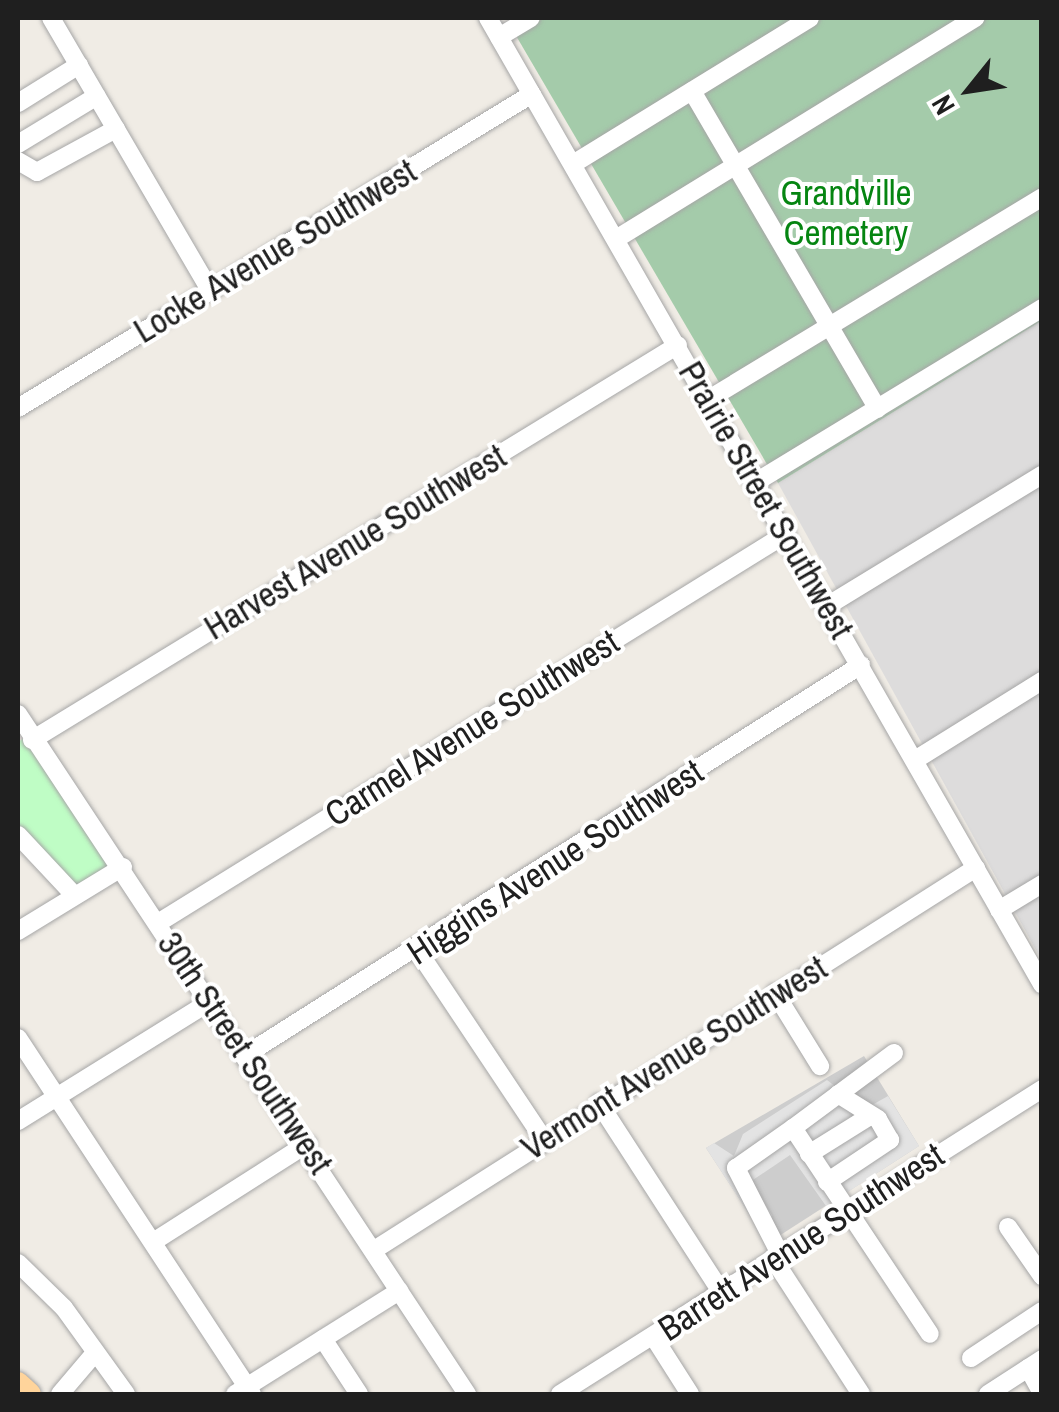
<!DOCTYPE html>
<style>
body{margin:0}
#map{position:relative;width:1059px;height:1412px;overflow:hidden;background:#f0ece5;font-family:"Archivo Narrow",sans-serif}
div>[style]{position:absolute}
.residential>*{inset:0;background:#dddcdc}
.religious>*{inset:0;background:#cdcdcd}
.cemetery>*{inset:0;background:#a4cbaa}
.park>*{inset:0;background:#bffdc5}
.parking>*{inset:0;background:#e3e3e3}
.roads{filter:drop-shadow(0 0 2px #a6a6a6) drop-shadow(0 0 2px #a6a6a6)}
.minor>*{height:18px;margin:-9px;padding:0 9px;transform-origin:9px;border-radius:9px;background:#fff}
.major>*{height:22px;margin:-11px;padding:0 11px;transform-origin:11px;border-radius:11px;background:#ffd49b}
span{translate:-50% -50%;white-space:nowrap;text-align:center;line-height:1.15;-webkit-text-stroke:8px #fff;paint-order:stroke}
.park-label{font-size:35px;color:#058511}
.street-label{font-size:35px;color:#1f1f1f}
.frame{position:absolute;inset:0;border:20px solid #1f1f1f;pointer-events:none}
.north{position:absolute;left:919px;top:40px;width:100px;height:100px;-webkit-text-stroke:8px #fff;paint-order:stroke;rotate:240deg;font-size:28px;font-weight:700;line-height:40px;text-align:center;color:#1f1f1f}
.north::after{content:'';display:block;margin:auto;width:35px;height:45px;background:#1f1f1f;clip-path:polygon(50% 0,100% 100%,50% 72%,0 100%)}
</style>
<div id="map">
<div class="residential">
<div style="clip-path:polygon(1041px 321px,1041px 959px,778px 483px)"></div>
</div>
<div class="religious">
<div style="clip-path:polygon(864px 1056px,919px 1146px,768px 1243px,706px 1148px)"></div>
</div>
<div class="cemetery">
<div style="clip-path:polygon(515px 18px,1041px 18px,1041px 321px,778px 483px,508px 22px)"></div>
</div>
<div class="park">
<div style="clip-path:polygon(29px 735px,123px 867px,75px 896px,18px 840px,18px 742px)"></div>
</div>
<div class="parking">
<div style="clip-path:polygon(827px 1080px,865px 1109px,888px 1096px,919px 1146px,826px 1206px,790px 1155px,750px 1182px,772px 1215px,768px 1243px,706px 1148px,714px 1143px,734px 1156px,743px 1134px)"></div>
</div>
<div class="roads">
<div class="minor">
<div style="left:51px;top:18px;width:315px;rotate:59.7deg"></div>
<div style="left:488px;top:18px;width:1114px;rotate:60.17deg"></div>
<div style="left:499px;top:37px;width:37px;rotate:-31deg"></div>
<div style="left:692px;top:91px;width:368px;rotate:59.7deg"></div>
<div style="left:18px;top:103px;width:72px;rotate:-31.9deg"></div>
<div style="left:18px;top:144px;width:92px;rotate:-31.3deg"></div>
<div style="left:18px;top:161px;width:22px;rotate:30deg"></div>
<div style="left:37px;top:172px;width:90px;rotate:-28.6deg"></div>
<div style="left:573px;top:164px;width:278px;rotate:-31.6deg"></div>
<div style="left:616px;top:239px;width:422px;rotate:-31.6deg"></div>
<div style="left:709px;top:399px;width:389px;rotate:-31.2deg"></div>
<div style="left:18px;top:408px;width:602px;rotate:-31.42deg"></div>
<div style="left:756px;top:482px;width:335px;rotate:-31.3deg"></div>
<div style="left:827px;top:606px;width:252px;rotate:-31.4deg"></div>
<div style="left:18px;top:714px;width:815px;rotate:56.56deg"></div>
<div style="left:32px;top:740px;width:757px;rotate:-31.44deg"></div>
<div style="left:915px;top:760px;width:150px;rotate:-31.9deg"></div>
<div style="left:18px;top:835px;width:83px;rotate:46.9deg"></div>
<div style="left:999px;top:910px;width:50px;rotate:-31.2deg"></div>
<div style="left:158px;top:923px;width:739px;rotate:-31.78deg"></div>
<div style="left:18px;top:931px;width:123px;rotate:-31.4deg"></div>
<div style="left:418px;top:951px;width:227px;rotate:56.3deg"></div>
<div style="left:775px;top:993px;width:86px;rotate:58.3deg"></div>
<div style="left:18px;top:1038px;width:426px;rotate:56.7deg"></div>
<div style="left:894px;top:1053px;width:126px;rotate:143.4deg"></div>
<div style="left:793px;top:1128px;width:247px;rotate:56.4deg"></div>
<div style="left:247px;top:1054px;width:727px;rotate:-32.36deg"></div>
<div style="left:599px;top:1103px;width:226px;rotate:57.1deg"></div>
<div style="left:18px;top:1121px;width:227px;rotate:-31.9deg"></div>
<div style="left:809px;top:1154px;width:72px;rotate:-31.9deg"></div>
<div style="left:827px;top:1182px;width:76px;rotate:-33.7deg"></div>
<div style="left:890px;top:1140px;width:24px;rotate:-120deg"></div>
<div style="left:878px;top:1119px;width:47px;rotate:-148deg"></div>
<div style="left:1008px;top:1227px;width:60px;rotate:55.2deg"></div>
<div style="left:153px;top:1242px;width:183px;rotate:-32.5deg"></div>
<div style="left:374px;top:1250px;width:713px;rotate:-32.4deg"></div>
<div style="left:781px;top:1256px;width:99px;rotate:-117.1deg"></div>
<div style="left:736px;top:1168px;width:70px;rotate:-35.1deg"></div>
<div style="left:774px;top:1260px;width:160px;rotate:57deg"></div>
<div style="left:18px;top:1263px;width:64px;rotate:44.4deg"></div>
<div style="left:64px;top:1308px;width:106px;rotate:54.2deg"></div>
<div style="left:653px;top:1336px;width:69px;rotate:57.5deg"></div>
<div style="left:323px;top:1339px;width:66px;rotate:56.8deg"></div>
<div style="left:971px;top:1358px;width:85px;rotate:-33.5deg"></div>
<div style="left:1028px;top:1368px;width:29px;rotate:61deg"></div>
<div style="left:60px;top:1394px;width:52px;rotate:-49.6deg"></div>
<div style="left:235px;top:1394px;width:194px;rotate:-32.1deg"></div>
<div style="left:560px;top:1394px;width:570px;rotate:-32.32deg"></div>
<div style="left:988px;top:1394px;width:64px;rotate:-32.9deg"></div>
</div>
<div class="major">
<div style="left:18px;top:1383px;width:16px;rotate:43deg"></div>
</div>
</div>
<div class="park-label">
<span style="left:846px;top:213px">Grandville<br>Cemetery</span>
</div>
<div class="street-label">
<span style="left:275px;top:251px;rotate:-31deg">Locke Avenue Southwest</span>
<span style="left:766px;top:500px;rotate:60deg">Prairie Street Southwest</span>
<span style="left:355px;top:542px;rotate:-31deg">Harvest Avenue Southwest</span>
<span style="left:472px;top:728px;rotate:-32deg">Carmel Avenue Southwest</span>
<span style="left:555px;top:862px;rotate:-33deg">Higgins Avenue Southwest</span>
<span style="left:245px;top:1053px;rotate:56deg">30th Street Southwest</span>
<span style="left:674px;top:1058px;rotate:-32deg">Vermont Avenue Southwest</span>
<span style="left:801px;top:1242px;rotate:-33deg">Barrett Avenue Southwest</span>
</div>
<div class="frame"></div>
<div class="north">N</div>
</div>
